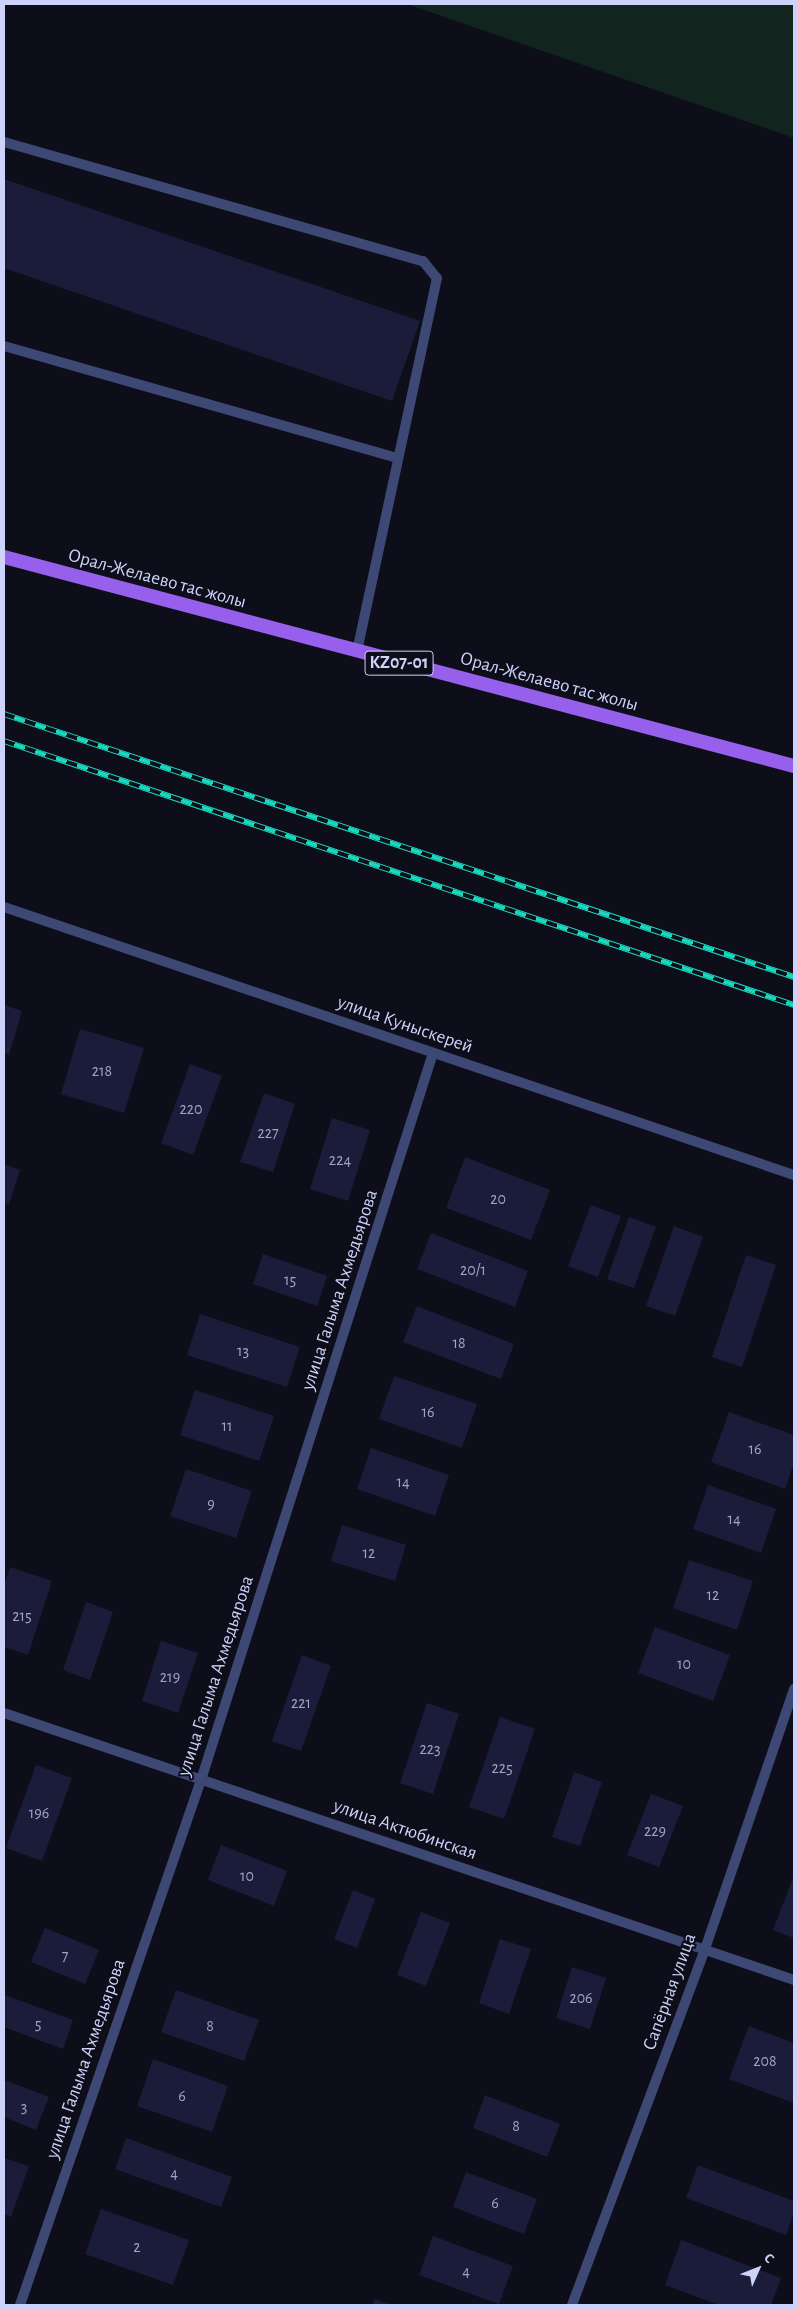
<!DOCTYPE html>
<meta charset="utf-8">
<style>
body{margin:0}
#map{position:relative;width:798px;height:2309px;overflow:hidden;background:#0d0e1a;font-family:"Alegreya Sans",sans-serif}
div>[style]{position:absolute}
.green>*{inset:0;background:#11241e}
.building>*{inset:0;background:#1b1c39}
.service>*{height:10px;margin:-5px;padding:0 5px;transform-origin:5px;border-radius:5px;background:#3d4874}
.minor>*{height:10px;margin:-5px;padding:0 5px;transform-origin:5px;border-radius:5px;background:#3d4874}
.primary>*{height:14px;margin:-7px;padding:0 7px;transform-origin:7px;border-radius:7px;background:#9660ec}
.rail>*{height:5.5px;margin-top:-2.75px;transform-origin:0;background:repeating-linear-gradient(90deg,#0d0e1a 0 11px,#1ad8bd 0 22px);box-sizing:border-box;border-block:1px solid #1ad8bd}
span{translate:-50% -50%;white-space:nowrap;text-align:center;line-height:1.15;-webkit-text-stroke:4px #0d0e1a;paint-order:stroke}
.number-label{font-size:16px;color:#a0a4c9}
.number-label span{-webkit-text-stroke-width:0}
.shield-label span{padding:1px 4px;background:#0d0e1a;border:1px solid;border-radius:4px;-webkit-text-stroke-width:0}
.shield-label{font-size:18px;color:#ccd2f9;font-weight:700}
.street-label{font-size:19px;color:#ccd2f9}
.frame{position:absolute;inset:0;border:5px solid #ccd2f9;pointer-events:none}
.north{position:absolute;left:733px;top:2244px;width:50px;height:50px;-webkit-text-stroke:4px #0d0e1a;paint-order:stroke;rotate:46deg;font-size:14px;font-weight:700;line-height:20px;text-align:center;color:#ccd2f9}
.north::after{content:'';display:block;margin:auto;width:18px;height:22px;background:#ccd2f9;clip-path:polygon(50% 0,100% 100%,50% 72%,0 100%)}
</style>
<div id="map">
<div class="green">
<div style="clip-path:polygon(407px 4px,794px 4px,794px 138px)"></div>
</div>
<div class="building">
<div style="clip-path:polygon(4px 179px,420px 321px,392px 401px,4px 268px)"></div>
<div style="clip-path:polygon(4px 1005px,22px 1011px,9px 1055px,4px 1053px)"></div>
<div style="clip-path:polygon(80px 1029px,144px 1048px,124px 1113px,61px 1094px)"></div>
<div style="clip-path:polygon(190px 1064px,222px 1076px,193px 1155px,161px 1143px)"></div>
<div style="clip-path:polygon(264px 1093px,295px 1104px,273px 1172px,240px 1162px)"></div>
<div style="clip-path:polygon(332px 1118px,370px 1130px,348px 1201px,310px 1189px)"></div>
<div style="clip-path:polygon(465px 1157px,550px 1190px,531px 1240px,446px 1208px)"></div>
<div style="clip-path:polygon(4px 1164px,20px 1170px,9px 1204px,4px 1203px)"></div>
<div style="clip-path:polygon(591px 1205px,621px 1216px,598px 1277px,568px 1266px)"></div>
<div style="clip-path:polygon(629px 1217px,656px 1227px,634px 1288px,607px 1279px)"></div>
<div style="clip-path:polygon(674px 1226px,703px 1237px,675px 1316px,646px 1306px)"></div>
<div style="clip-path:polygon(431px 1233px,528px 1271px,515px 1307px,417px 1269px)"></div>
<div style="clip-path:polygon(263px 1254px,327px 1276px,317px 1306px,253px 1284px)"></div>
<div style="clip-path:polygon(746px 1255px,776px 1265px,742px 1367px,712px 1357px)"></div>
<div style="clip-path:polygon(417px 1306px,514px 1344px,501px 1379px,403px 1342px)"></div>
<div style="clip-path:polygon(200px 1314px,300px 1347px,287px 1387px,187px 1355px)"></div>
<div style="clip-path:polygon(394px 1376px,477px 1404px,462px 1448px,379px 1419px)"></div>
<div style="clip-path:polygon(195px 1390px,274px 1416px,259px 1461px,180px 1435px)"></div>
<div style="clip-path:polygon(729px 1412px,794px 1435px,794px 1463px,785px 1489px,711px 1462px)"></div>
<div style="clip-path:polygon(371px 1448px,449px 1475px,435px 1516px,357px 1489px)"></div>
<div style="clip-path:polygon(186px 1469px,252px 1491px,236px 1538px,170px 1516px)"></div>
<div style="clip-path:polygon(708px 1485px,776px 1509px,761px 1553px,693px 1529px)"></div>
<div style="clip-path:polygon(342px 1525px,406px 1545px,395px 1581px,331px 1561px)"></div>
<div style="clip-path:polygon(689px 1560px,753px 1581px,737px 1630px,673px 1608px)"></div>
<div style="clip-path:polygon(10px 1567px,52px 1581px,28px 1655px,4px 1647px,4px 1585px)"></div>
<div style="clip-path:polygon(86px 1602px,113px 1612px,90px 1680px,63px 1670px)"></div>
<div style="clip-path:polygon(655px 1627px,730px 1655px,713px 1701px,638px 1673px)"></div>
<div style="clip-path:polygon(161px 1641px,198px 1653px,178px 1713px,142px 1701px)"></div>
<div style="clip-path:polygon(302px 1655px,331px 1666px,301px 1751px,272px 1741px)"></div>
<div style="clip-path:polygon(427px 1703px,459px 1714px,433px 1794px,400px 1783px)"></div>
<div style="clip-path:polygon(500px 1717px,535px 1729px,504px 1819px,469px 1807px)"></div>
<div style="clip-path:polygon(36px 1765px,72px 1778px,42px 1861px,6px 1848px)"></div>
<div style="clip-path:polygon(574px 1772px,602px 1782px,580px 1846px,552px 1837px)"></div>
<div style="clip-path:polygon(651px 1794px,683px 1806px,659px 1867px,627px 1855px)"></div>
<div style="clip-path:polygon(221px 1845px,287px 1871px,274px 1906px,208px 1880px)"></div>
<div style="clip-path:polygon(794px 1875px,794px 1938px,773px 1930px)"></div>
<div style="clip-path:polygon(353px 1890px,375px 1899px,357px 1948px,334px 1939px)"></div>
<div style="clip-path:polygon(421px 1912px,450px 1923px,426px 1986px,397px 1975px)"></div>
<div style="clip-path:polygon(45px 1928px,99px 1950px,85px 1984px,31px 1962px)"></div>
<div style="clip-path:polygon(500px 1939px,531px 1949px,509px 2014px,479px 2003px)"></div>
<div style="clip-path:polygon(572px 1967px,606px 1978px,590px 2029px,556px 2018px)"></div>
<div style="clip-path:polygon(176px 1990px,259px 2020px,244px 2061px,161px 2032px)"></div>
<div style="clip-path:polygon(5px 1995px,73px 2020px,63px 2049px,4px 2027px)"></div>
<div style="clip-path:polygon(749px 2026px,794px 2043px,794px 2103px,729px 2079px)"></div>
<div style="clip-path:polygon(153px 2059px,228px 2086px,212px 2132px,137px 2106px)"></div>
<div style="clip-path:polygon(4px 2080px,49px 2097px,36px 2130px,4px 2117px)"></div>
<div style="clip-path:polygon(485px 2095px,560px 2124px,547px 2157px,473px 2128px)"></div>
<div style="clip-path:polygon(126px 2138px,232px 2177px,221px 2207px,115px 2169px)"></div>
<div style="clip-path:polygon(4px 2158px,29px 2166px,11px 2217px,4px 2214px)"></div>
<div style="clip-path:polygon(698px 2165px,794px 2201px,794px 2212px,786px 2235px,686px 2198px)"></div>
<div style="clip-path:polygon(466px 2172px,537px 2199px,524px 2234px,453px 2207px)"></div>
<div style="clip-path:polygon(101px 2209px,189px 2240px,173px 2285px,85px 2254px)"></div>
<div style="clip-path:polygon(433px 2236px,513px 2266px,499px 2304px,419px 2275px)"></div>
<div style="clip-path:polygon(681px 2240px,781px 2278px,771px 2305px,719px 2305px,665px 2285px)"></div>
<div style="clip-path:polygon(375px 2299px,391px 2305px,372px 2305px)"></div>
</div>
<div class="service">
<div style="left:4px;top:142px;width:436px;rotate:15.9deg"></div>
<div style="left:423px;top:261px;width:22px;rotate:51deg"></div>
<div style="left:437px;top:278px;width:382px;rotate:102.1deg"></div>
<div style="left:4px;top:346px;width:408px;rotate:15.9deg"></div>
</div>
<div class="minor">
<div style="left:4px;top:907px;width:834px;rotate:18.74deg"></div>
<div style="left:4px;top:1713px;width:834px;rotate:18.67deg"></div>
<div style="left:20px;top:2305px;width:555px;rotate:-70.98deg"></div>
<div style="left:201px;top:1780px;width:763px;rotate:-72.3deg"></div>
<div style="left:572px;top:2305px;width:380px;rotate:-69.5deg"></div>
<div style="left:705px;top:1949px;width:275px;rotate:-71.1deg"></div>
</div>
<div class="primary">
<div style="left:4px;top:557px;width:817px;rotate:14.82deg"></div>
</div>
<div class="rail">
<div style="left:4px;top:714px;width:833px;rotate:18.41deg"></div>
<div style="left:4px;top:741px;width:833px;rotate:18.48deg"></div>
</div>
<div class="number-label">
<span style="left:102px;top:1071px">218</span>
<span style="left:191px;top:1109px">220</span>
<span style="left:268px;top:1133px">227</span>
<span style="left:340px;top:1160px">224</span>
<span style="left:498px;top:1199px">20</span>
<span style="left:473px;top:1270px">20/1</span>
<span style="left:290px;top:1280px">15</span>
<span style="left:459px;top:1343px">18</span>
<span style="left:243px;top:1351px">13</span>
<span style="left:428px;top:1412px">16</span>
<span style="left:227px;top:1426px">11</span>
<span style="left:755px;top:1449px">16</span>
<span style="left:403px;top:1482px">14</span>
<span style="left:211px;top:1504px">9</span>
<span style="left:734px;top:1519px">14</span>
<span style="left:369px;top:1553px">12</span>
<span style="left:713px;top:1595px">12</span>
<span style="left:22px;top:1616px">215</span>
<span style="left:684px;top:1664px">10</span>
<span style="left:170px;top:1677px">219</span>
<span style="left:301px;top:1703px">221</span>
<span style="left:430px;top:1749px">223</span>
<span style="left:502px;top:1768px">225</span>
<span style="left:39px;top:1813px">196</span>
<span style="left:655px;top:1831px">229</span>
<span style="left:247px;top:1876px">10</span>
<span style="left:65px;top:1956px">7</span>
<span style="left:581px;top:1998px">206</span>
<span style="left:38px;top:2024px">5</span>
<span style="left:210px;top:2026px">8</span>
<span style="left:765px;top:2061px">208</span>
<span style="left:182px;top:2096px">6</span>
<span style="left:24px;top:2107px">3</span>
<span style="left:516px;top:2126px">8</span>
<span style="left:174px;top:2173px">4</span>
<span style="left:495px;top:2203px">6</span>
<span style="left:137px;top:2247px">2</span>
<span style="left:466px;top:2271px">4</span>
</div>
<div class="shield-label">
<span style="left:399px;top:663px">KZ07-01</span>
</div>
<div class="street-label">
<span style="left:157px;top:579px;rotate:15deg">Орал-Желаево тас жолы</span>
<span style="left:549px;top:682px;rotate:15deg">Орал-Желаево тас жолы</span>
<span style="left:405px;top:1025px;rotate:19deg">улица Куныскерей</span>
<span style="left:340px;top:1290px;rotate:-72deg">улица Галыма Ахмедьярова</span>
<span style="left:216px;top:1676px;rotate:-72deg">улица Галыма Ахмедьярова</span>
<span style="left:405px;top:1830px;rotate:19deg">улица Актюбинская</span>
<span style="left:670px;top:1992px;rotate:-70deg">Сапёрная улица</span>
<span style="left:86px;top:2059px;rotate:-71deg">улица Галыма Ахмедьярова</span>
</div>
<div class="frame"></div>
<div class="north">С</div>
</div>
